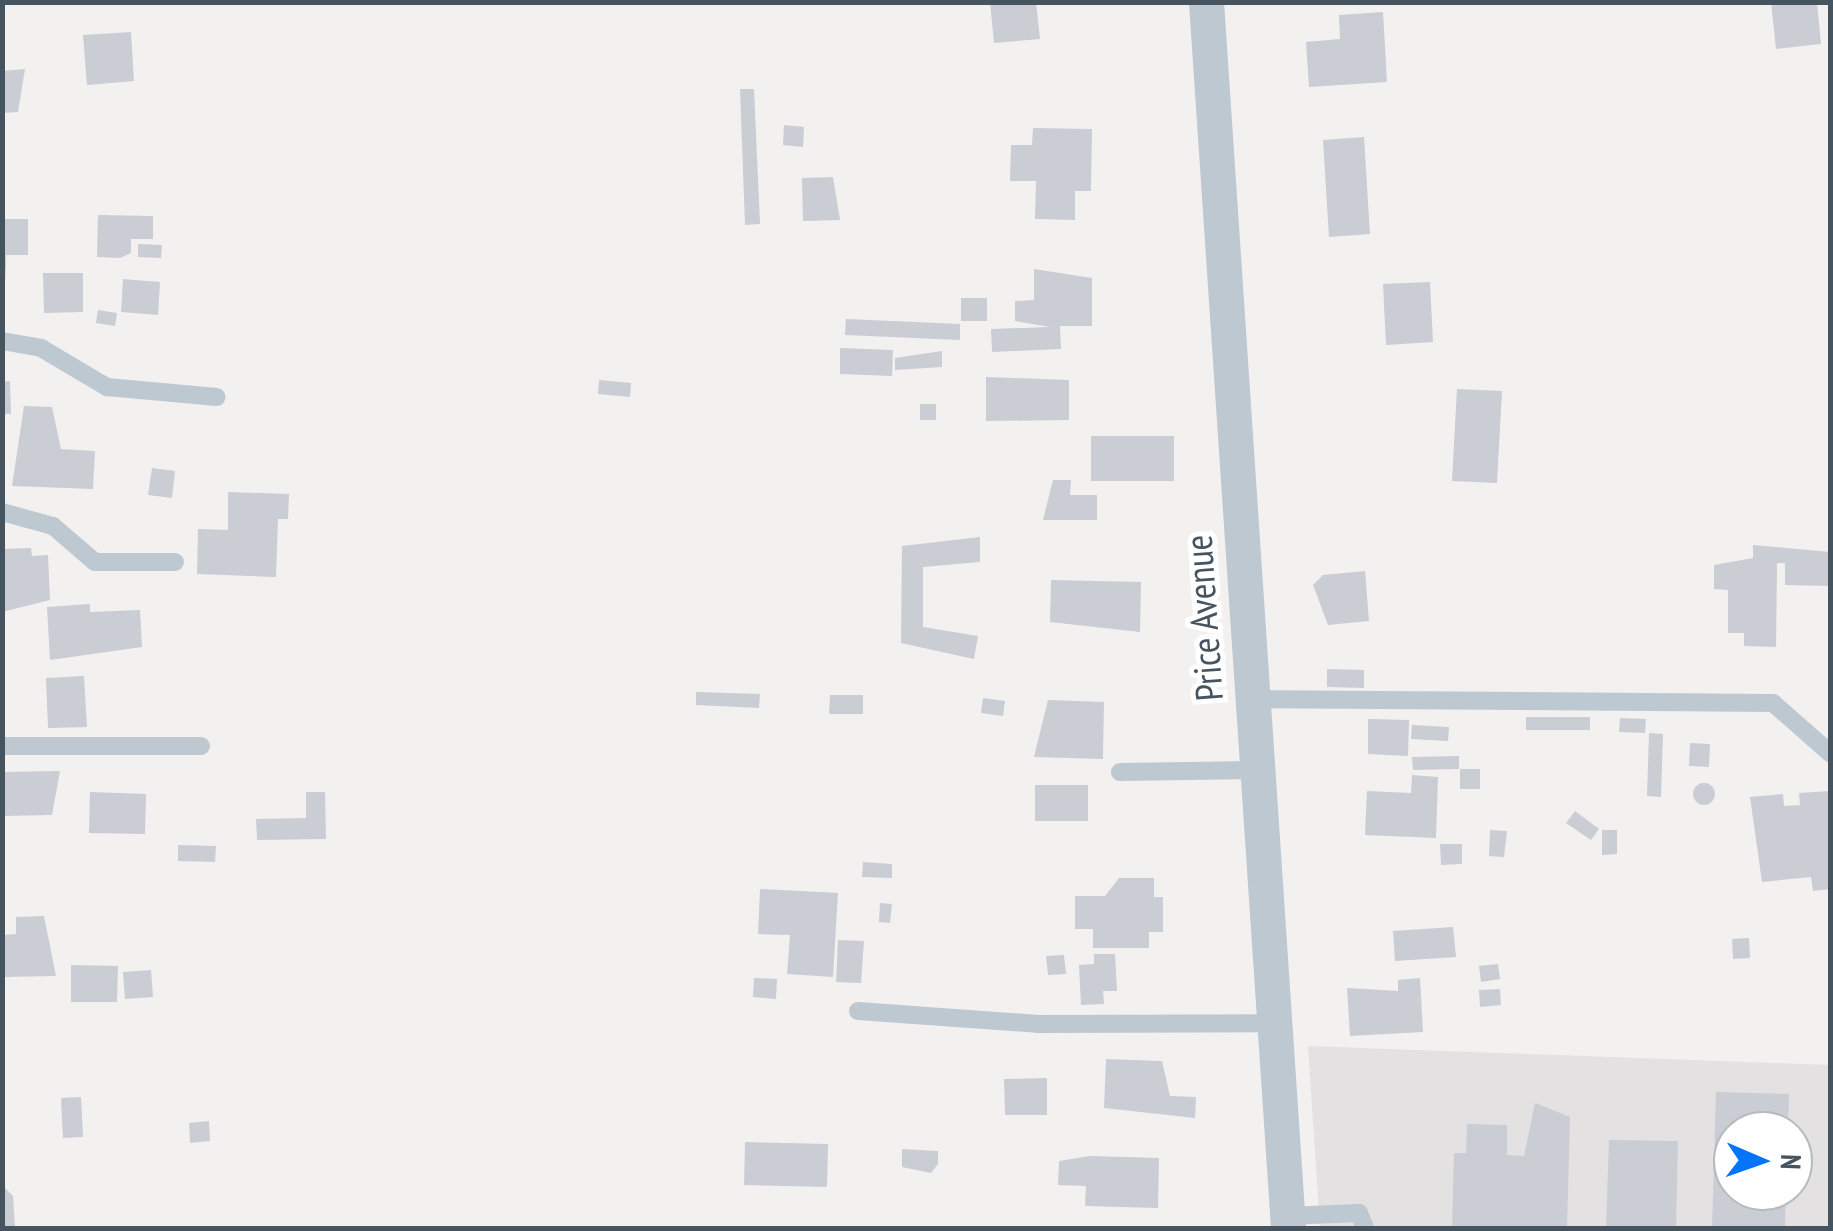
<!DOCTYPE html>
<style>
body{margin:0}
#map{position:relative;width:1833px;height:1231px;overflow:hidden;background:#f3f0f0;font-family:"PT Sans Narrow",sans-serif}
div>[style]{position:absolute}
.education>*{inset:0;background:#e4e1e2}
.building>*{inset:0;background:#cacdd3}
.round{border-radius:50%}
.service>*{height:18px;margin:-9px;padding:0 9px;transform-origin:9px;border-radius:9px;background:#bdc8d1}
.minor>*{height:35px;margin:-17.5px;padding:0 17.5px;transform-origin:17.5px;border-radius:17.5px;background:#bdc8d1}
span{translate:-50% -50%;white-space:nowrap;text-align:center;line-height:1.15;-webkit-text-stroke:10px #fff;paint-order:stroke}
.street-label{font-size:38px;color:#465460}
.frame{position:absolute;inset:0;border:5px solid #465460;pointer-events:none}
.north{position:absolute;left:1713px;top:1111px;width:100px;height:100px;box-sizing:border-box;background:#fff;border:2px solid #b5bbbf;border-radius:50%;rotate:92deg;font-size:28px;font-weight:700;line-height:40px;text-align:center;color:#465460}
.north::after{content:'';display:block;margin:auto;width:35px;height:45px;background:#0474f9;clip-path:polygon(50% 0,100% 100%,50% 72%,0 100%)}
</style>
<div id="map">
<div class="education">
<div style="clip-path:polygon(evenodd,1308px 1046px,1830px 1065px,1830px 1228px,1320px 1228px,1308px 1046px,1733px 1131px,1793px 1131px,1793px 1191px,1733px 1191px,1733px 1131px)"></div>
</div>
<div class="building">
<div style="clip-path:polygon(990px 2px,1036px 2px,1040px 39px,994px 43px)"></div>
<div style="clip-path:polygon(1771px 2px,1817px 2px,1821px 44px,1776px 49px)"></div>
<div style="clip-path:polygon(1383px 12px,1387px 82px,1309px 87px,1306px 42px,1340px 39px,1339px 15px)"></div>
<div style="clip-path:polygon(131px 32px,134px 81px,87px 85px,83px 35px)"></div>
<div style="clip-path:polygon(25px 69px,18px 112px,2px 113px,2px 71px)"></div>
<div style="clip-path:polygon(740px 89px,754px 89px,760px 224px,745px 225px)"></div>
<div style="clip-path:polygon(784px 125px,804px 127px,803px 147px,783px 145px)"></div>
<div style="clip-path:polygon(1033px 128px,1092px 129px,1091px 191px,1075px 191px,1075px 220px,1035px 219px,1036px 181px,1010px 181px,1011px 145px,1032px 145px)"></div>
<div style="clip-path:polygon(1364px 137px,1370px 234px,1329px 237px,1323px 140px)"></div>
<div style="clip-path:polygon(833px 177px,840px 220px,803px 221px,802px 178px)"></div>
<div style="clip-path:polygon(98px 215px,153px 216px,153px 239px,131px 239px,131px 253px,120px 258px,97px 257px)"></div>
<div style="clip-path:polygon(2px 219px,28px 219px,28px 255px,6px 255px,6px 281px)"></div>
<div style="clip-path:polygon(138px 244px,162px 245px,161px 258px,138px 257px)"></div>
<div style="clip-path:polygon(1034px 269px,1092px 278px,1092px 326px,1060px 326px,1061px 349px,992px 352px,991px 329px,1050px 327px,1015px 321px,1015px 301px,1034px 300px)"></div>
<div style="clip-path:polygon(43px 273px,83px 273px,83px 312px,44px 313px)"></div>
<div style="clip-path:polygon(123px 279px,160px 282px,158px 315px,121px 312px)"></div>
<div style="clip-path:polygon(1430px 282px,1433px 342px,1386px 345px,1383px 284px)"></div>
<div style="clip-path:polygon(961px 298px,987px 298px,987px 321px,961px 321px)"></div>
<div style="clip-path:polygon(98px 310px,117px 313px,115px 326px,96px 323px)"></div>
<div style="clip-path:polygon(846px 319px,960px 324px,960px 340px,845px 335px)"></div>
<div style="clip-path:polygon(840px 348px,893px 350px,892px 376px,840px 374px)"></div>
<div style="clip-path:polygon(942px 351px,942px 367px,895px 370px,895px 358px)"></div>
<div style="clip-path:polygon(986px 377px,1069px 380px,1069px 420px,986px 421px)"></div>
<div style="clip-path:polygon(599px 380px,631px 383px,630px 397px,598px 394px)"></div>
<div style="clip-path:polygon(10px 381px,11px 414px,2px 414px,2px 382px)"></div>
<div style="clip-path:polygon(1457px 389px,1502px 391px,1497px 483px,1452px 481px)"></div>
<div style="clip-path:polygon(920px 404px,936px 404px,936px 420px,920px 420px)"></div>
<div style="clip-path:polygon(24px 406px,52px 407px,61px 449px,95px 451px,93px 489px,12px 486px)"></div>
<div style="clip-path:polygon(1091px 436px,1174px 436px,1174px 481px,1091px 481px)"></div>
<div style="clip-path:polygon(152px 468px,175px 471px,172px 498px,148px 495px)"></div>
<div style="clip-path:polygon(1053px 480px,1071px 480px,1070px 495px,1097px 495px,1097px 520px,1043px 520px)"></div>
<div style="clip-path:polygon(228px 492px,289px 494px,288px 519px,278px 519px,276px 577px,197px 574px,198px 529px,228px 530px)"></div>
<div style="clip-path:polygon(980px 537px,980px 562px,923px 567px,923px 627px,978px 636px,974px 659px,901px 643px,902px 546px)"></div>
<div style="clip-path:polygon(1753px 545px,1830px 552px,1830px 586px,1785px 585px,1785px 563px,1777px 563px,1776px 647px,1744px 646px,1744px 633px,1728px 633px,1728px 590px,1714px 589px,1714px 565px,1753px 558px)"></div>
<div style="clip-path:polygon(31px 548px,32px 556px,48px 555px,50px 600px,2px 612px,2px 549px)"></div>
<div style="clip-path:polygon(1365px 571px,1369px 621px,1328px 625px,1313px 585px,1323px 575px)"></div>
<div style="clip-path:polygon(1051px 580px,1141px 582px,1140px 632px,1050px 622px)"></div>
<div style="clip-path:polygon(90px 604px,90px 612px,140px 610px,142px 647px,50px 660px,47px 607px)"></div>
<div style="clip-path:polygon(1327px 669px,1364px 670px,1364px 688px,1327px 687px)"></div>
<div style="clip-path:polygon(84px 676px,87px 727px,48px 728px,46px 678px)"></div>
<div style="clip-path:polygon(696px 692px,760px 694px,759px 708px,696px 705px)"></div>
<div style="clip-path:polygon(830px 695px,863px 695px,863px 714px,829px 714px)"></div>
<div style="clip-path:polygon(983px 698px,1005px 701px,1003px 716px,981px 713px)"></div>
<div style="clip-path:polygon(1048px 700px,1104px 702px,1103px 759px,1034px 757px)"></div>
<div style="clip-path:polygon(1526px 717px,1590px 717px,1590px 730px,1526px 730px)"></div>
<div style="clip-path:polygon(1620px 718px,1646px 719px,1645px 733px,1619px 732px)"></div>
<div style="clip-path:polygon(1368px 719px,1409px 720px,1408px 756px,1368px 754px)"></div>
<div style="clip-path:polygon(1412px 725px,1449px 727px,1448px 741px,1411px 739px)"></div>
<div style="clip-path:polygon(1649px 733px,1663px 734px,1661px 797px,1647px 796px)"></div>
<div style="clip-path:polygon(1690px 743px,1710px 744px,1709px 767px,1689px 766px)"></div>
<div style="clip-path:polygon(1459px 756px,1459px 769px,1413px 770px,1412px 757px)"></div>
<div style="clip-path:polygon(1460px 769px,1480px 769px,1480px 789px,1460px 789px)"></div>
<div style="clip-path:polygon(60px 771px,52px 815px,2px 816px,2px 772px)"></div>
<div style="clip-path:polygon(1412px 775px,1438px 777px,1436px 838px,1365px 835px,1367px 791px,1411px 793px)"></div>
<div class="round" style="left:1693px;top:783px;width:22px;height:22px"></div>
<div style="clip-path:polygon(1035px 785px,1088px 785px,1088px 821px,1035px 821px)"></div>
<div style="clip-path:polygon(1830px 791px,1830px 889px,1813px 891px,1811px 877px,1762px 882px,1750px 797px,1783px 794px,1784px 806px,1800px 805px,1799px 793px)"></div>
<div style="clip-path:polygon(90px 792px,146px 794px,145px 834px,89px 833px)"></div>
<div style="clip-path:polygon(306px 792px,325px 792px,326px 839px,257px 840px,256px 819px,306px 818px)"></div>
<div style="clip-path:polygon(1575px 811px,1599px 829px,1591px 840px,1566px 823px)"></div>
<div style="clip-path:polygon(1490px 830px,1507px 831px,1504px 857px,1489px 856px)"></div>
<div style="clip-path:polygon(1602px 830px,1617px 830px,1617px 854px,1602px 855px)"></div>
<div style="clip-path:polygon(1440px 844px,1462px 844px,1462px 864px,1441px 865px)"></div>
<div style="clip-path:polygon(178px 845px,216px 846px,215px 862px,178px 861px)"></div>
<div style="clip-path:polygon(863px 862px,892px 864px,892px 878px,862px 877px)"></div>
<div style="clip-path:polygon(1119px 878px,1154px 878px,1154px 897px,1163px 897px,1163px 932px,1149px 932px,1149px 948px,1093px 948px,1093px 929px,1075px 929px,1075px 896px,1105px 896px)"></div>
<div style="clip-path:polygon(760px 889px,838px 893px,833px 977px,787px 974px,790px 935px,758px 934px)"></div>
<div style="clip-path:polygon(880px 903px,892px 904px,890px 923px,879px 922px)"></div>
<div style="clip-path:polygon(44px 916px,56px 976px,2px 977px,2px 935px,16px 934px,16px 917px)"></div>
<div style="clip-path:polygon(1453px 927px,1456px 957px,1395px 961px,1393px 931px)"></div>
<div style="clip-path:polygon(1749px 938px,1750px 958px,1733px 959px,1732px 939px)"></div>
<div style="clip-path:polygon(838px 940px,864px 941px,861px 983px,836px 982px)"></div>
<div style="clip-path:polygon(1094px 954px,1115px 954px,1117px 991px,1103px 991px,1104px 1004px,1081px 1005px,1079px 965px,1094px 964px)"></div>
<div style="clip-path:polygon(1064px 955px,1066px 974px,1048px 975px,1046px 956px)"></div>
<div style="clip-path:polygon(1498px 964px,1500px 979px,1481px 982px,1479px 966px)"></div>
<div style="clip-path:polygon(71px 965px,118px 966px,117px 1002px,71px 1002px)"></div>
<div style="clip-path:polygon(151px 970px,153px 997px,125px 999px,123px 972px)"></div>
<div style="clip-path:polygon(754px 978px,777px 979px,776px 999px,753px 997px)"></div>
<div style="clip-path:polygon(1420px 978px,1423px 1032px,1350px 1036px,1347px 988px,1398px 991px,1398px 980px)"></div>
<div style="clip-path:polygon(1500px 989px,1501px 1005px,1480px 1007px,1479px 990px)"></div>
<div style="clip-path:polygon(1106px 1059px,1162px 1061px,1170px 1096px,1196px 1097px,1195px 1118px,1104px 1108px)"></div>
<div style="clip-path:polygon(1047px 1078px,1047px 1115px,1005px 1115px,1004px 1079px)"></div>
<div style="clip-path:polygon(1716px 1092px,1789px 1094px,1788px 1131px,1733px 1131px,1733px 1191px,1786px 1191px,1785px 1228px,1712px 1228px)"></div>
<div style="clip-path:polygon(81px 1097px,83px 1137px,63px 1138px,61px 1098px)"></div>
<div style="clip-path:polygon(1535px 1103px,1570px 1117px,1567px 1228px,1452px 1228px,1454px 1153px,1466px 1153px,1467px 1124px,1507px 1125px,1507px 1155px,1524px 1156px)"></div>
<div style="clip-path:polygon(209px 1121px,210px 1141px,190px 1143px,189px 1123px)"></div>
<div style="clip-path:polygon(1609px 1140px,1678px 1141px,1676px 1228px,1606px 1228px)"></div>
<div style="clip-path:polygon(745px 1142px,828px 1144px,827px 1187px,744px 1185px)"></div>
<div style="clip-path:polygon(902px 1149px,938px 1151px,938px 1164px,931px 1173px,902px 1167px)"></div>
<div style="clip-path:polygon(1090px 1156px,1159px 1158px,1158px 1208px,1085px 1206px,1086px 1186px,1058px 1185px,1059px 1161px)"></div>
<div style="clip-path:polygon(2px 1185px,13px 1196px,15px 1228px,2px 1228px)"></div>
</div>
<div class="service">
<div style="left:2px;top:341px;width:40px;rotate:10deg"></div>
<div style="left:41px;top:348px;width:77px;rotate:30.6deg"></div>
<div style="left:107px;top:387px;width:110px;rotate:5.2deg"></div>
<div style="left:2px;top:512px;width:53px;rotate:15.4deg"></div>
<div style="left:53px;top:526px;width:55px;rotate:40.6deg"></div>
<div style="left:95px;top:562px;width:80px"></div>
<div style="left:1250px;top:699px;width:523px;rotate:0.44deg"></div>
<div style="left:1773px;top:703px;width:76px;rotate:41.3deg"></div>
<div style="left:2px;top:746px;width:199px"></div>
<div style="left:1120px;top:772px;width:135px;rotate:-0.8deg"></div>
<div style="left:858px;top:1011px;width:180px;rotate:4.1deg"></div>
<div style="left:1038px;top:1024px;width:236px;rotate:-0.2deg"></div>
<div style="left:1287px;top:1216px;width:72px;rotate:-2.4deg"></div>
<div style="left:1359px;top:1213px;width:16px;rotate:68deg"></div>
</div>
<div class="minor">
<div style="left:1206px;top:2px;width:1229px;rotate:86.17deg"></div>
</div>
<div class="street-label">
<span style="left:1203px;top:618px;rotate:-94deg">Price Avenue</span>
</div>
<div class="frame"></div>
<div class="north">N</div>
</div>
